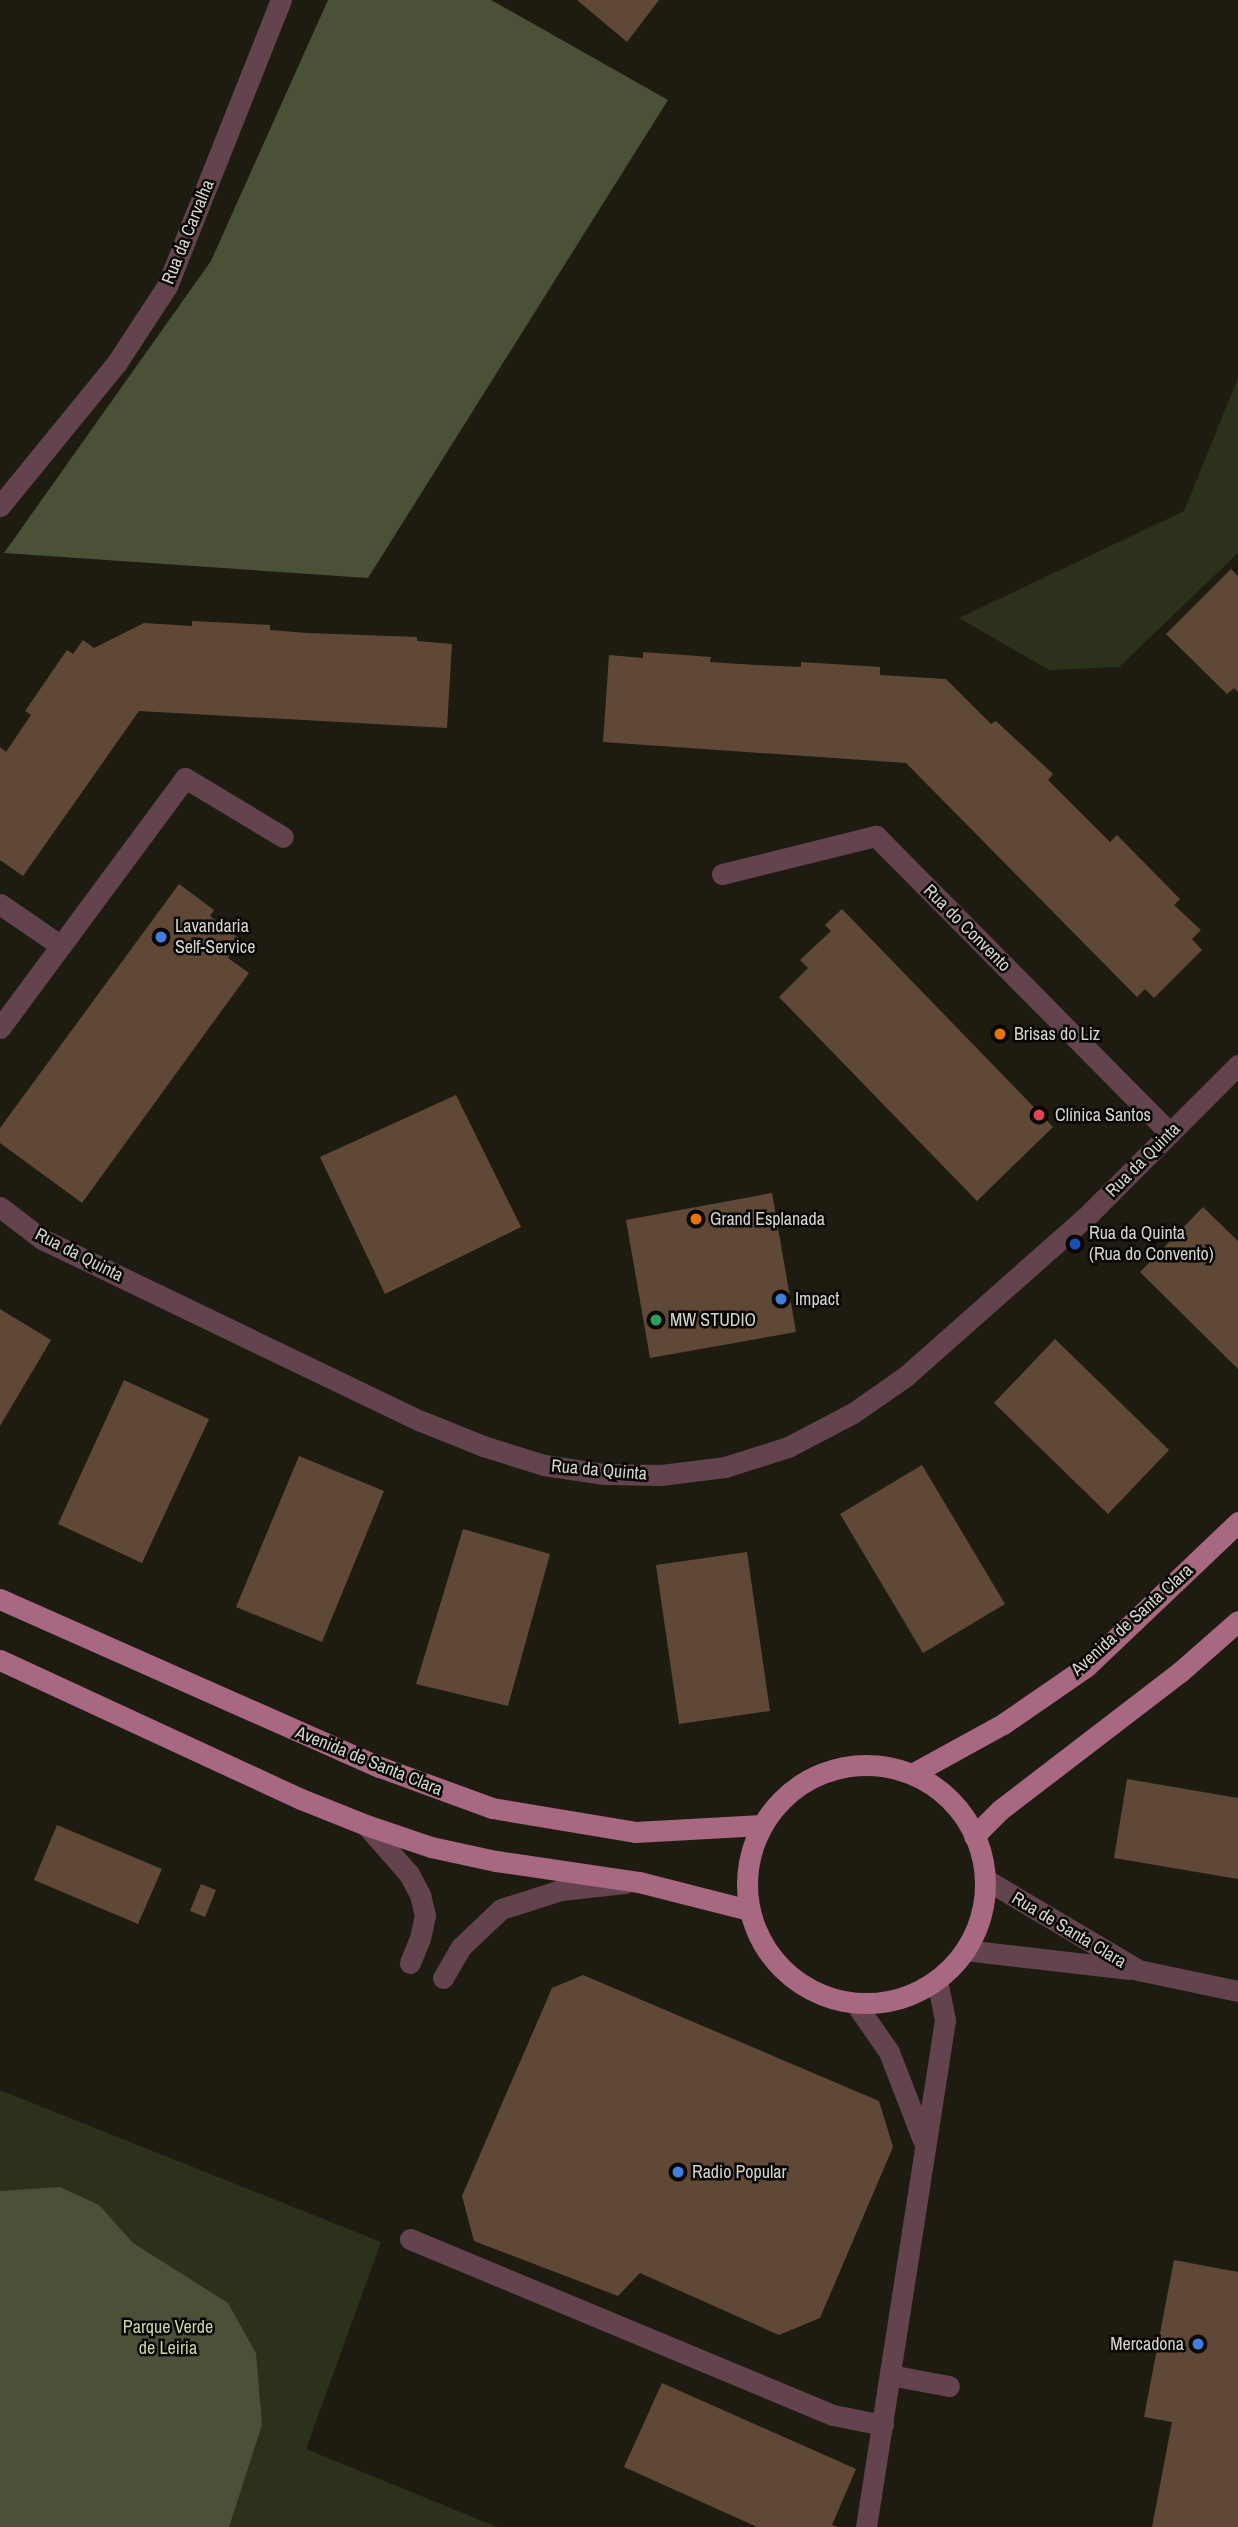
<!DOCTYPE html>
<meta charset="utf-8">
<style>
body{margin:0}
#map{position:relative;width:1238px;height:2527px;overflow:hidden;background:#1e1c10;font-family:"Archivo Narrow",sans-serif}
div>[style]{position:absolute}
.green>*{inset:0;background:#2c311c}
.forest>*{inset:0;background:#4b5136}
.building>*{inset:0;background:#604837}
.minor>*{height:21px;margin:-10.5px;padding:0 10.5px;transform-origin:10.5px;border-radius:10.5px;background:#62434e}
.major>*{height:21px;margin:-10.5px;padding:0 10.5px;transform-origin:10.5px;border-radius:10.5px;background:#a86881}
.major>.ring{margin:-10.5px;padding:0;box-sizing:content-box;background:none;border:21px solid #a86881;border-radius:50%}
.dots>*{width:19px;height:19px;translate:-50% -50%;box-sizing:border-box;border:4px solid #070603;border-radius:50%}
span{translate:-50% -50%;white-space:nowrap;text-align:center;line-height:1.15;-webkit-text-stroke:5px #070603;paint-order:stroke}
.street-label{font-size:18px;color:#d5d4cc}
.poi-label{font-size:18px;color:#d5d4cc}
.left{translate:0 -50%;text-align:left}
.right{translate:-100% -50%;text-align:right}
.park-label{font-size:18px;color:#cbd7a1}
</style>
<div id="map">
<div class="green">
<div style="clip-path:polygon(1238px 378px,1238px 553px,1119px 667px,1049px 670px,959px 618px,1184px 511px)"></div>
<div style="clip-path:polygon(0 2090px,381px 2242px,306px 2449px,497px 2527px,0 2527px)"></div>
</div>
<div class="forest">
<div style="clip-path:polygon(328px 0,491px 0,668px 100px,368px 578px,4px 553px,211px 261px)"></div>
<div style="clip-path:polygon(60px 2187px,99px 2205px,133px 2243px,228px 2303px,256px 2353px,262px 2425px,229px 2527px,0 2527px,0 2191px)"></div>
</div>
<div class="building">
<div style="clip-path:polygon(577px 0,659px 0,627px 42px)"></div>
<div style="clip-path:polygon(1231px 569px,1238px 576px,1238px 692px,1234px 688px,1227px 694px,1166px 634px)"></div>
<div style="clip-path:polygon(192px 621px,270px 625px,270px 630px,307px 633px,417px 637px,417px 641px,452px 644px,447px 728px,139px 711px,23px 876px,0 860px,0 747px,6px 752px,31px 715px,25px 711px,67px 650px,73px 654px,83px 640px,94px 648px,144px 623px,192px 626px)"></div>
<div style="clip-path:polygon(643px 652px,711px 657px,710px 662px,756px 665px,801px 667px,801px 662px,880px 667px,880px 675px,946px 679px,991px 724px,996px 721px,1053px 774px,1048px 780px,1110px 842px,1117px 835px,1180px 899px,1174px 905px,1201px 930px,1192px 939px,1202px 950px,1154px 998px,1145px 989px,1137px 997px,906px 763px,603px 742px,609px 655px,643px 658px)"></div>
<div style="clip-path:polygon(179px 884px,214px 910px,210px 916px,241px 940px,228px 958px,249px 973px,82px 1203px,0 1143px,0 1128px)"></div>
<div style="clip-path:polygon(842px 909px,1053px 1127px,977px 1201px,779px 997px,808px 968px,800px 960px,831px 931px,825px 925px)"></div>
<div style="clip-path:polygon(456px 1095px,521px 1227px,385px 1294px,320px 1157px)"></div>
<div style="clip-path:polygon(772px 1193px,796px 1332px,650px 1358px,626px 1220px)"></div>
<div style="clip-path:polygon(1203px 1207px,1238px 1241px,1238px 1369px,1140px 1272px)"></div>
<div style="clip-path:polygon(0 1309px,51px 1340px,0 1426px)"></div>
<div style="clip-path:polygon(1055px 1339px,1169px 1450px,1108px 1514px,994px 1403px)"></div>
<div style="clip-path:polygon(124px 1380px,209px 1419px,142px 1563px,58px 1524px)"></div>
<div style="clip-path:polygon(299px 1456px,384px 1491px,322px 1642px,236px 1607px)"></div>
<div style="clip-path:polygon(922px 1465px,1005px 1604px,923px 1653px,840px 1514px)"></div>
<div style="clip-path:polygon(463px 1529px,550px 1554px,508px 1706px,416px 1684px)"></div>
<div style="clip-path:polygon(747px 1552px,770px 1711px,679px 1724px,656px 1565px)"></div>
<div style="clip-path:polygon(1127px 1779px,1238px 1798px,1238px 1879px,1114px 1858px)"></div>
<div style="clip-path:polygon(57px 1825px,162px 1869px,138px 1924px,34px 1880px)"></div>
<div style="clip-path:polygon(201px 1884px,216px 1890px,205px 1917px,190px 1911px)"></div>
<div style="clip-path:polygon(583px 1975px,879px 2101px,893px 2147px,820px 2318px,779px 2335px,640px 2273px,618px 2296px,474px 2241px,462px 2196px,552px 1988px)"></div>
<div style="clip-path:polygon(1174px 2260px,1238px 2272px,1238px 2527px,1152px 2527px,1172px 2422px,1144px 2417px)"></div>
<div style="clip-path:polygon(662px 2383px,856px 2469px,832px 2525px,838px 2527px,757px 2527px,624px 2467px)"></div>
</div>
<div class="minor">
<div style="left:0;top:506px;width:183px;rotate:-50.8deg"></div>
<div style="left:116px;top:364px;width:93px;rotate:-56.8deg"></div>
<div style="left:167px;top:286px;width:308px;rotate:-68.3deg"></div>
<div style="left:722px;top:874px;width:159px;rotate:-13.9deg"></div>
<div style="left:876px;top:836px;width:418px;rotate:45.3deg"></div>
<div style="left:0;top:904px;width:74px;rotate:34.5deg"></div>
<div style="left:0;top:1028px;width:311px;rotate:-53.5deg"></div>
<div style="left:185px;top:778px;width:114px;rotate:31deg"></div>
<div style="left:0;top:1207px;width:53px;rotate:37.3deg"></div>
<div style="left:42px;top:1239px;width:420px;rotate:25.7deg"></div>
<div style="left:421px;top:1421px;width:67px;rotate:22deg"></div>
<div style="left:483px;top:1446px;width:64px;rotate:17.3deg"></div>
<div style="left:544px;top:1465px;width:61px;rotate:8.5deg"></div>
<div style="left:604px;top:1474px;width:57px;rotate:1deg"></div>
<div style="left:661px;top:1475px;width:64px;rotate:-7.1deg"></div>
<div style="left:725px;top:1467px;width:66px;rotate:-17.6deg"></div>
<div style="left:788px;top:1447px;width:73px;rotate:-27.6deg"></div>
<div style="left:853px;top:1413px;width:65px;rotate:-34.9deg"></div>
<div style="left:906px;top:1376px;width:244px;rotate:-41.5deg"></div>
<div style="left:1089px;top:1214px;width:211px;rotate:-45deg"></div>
<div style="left:366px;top:1825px;width:65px;rotate:48.7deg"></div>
<div style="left:409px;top:1874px;width:24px;rotate:62deg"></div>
<div style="left:420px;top:1895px;width:21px;rotate:76deg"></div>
<div style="left:425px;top:1915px;width:24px;rotate:102deg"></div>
<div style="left:420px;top:1938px;width:27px;rotate:112deg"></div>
<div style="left:985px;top:1879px;width:178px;rotate:30.7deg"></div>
<div style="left:1138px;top:1970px;width:102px;rotate:11.9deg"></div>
<div style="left:965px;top:1950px;width:166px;rotate:6.6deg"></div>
<div style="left:443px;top:1978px;width:36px;rotate:-60deg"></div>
<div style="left:461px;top:1947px;width:55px;rotate:-43.5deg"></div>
<div style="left:501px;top:1909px;width:63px;rotate:-17.6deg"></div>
<div style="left:561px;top:1890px;width:64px;rotate:-6.2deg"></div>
<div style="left:855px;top:2003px;width:60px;rotate:55.2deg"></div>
<div style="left:889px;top:2052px;width:94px;rotate:68.9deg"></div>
<div style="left:410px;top:2239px;width:458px;rotate:22.6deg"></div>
<div style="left:833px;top:2415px;width:51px;rotate:11.3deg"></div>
<div style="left:890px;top:2375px;width:60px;rotate:10.6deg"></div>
<div style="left:866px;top:2527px;width:513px;rotate:-81.14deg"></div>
<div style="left:945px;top:2020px;width:41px;rotate:-101.3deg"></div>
</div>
<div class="major">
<div style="left:0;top:1599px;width:415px;rotate:23.9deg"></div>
<div style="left:380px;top:1767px;width:119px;rotate:20.1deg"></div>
<div style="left:492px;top:1808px;width:145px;rotate:9.5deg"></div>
<div style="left:635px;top:1832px;width:127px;rotate:-3.2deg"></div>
<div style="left:0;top:1660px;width:332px;rotate:24.8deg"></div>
<div style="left:301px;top:1799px;width:70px;rotate:21.8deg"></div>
<div style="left:366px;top:1825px;width:69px;rotate:18.7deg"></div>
<div style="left:431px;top:1847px;width:66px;rotate:12.2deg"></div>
<div style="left:496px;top:1861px;width:145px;rotate:8.4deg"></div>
<div style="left:639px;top:1882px;width:114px;rotate:14.3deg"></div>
<div class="ring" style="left:747px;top:1765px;width:217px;height:217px"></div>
<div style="left:912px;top:1774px;width:104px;rotate:-28.8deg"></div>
<div style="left:1003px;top:1724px;width:102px;rotate:-34.6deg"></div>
<div style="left:1087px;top:1666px;width:209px;rotate:-43.6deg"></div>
<div style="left:974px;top:1836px;width:37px;rotate:-45deg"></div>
<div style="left:1000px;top:1810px;width:227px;rotate:-37.5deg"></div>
<div style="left:1180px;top:1672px;width:77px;rotate:-41.3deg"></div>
</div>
<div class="dots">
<div style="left:161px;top:937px;background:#3f7fe0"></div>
<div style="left:1000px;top:1034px;background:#e8710a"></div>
<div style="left:1039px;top:1115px;background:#e0444e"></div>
<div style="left:696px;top:1219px;background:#e8710a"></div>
<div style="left:1075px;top:1244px;background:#1a4fb4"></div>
<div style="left:781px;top:1299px;background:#3f7fe0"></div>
<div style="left:656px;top:1320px;background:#2e9e5b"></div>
<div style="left:678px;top:2172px;background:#3f7fe0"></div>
<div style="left:1198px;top:2344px;background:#3f7fe0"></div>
</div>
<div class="street-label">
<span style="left:188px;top:232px;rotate:-68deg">Rua da Carvalha</span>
<span style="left:967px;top:928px;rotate:45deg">Rua do Convento</span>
<span style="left:1143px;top:1160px;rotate:-45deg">Rua da Quinta</span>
<span style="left:79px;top:1255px;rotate:27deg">Rua da Quinta</span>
<span style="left:599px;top:1470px;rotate:5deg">Rua da Quinta</span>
<span style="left:1132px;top:1620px;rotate:-42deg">Avenida de Santa Clara</span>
<span style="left:369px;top:1761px;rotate:22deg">Avenida de Santa Clara</span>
<span style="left:1069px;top:1930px;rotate:31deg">Rua de Santa Clara</span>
</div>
<div class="poi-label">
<span class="left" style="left:175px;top:937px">Lavandaria<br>Self-Service</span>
<span class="left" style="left:1014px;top:1034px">Brisas do Liz</span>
<span class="left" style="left:1055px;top:1115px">Clínica Santos</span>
<span class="left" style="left:710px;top:1219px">Grand Esplanada</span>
<span class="left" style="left:1089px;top:1244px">Rua da Quinta<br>(Rua do Convento)</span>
<span class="left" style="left:795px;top:1299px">Impact</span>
<span class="left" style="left:670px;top:1320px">MW STUDIO</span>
<span class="left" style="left:692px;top:2172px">Radio Popular</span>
<span class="right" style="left:1184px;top:2344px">Mercadona</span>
</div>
<div class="park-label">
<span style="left:168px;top:2338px">Parque Verde<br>de Leiria</span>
</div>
</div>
